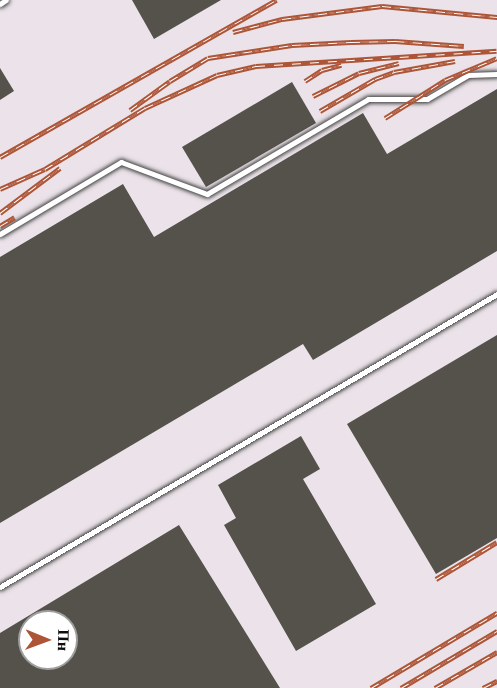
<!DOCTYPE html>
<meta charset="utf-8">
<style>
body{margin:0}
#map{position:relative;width:497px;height:688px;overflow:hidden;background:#fcfdf0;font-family:"Libre Baskerville",serif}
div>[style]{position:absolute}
.industrial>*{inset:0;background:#ebe3e9}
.building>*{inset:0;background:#55524b}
.roads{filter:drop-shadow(0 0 2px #414141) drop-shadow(0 0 2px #414141)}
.lane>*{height:5px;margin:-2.5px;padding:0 2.5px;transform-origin:2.5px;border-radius:2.5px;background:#fff}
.rail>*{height:5px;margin-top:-2.5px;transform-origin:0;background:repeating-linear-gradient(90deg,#fff 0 9px,#ad5536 0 18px);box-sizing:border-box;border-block:2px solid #ad5536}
span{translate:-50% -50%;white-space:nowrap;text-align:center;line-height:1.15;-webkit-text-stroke:6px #fff;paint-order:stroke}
.north{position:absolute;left:18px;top:610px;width:60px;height:60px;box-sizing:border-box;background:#fff;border:2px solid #9f9f9f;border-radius:50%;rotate:91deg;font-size:16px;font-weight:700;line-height:24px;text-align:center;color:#0e0e0e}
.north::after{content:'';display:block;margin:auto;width:21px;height:27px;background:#ad5536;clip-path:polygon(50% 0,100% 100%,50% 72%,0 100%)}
</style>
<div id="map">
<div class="industrial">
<div style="clip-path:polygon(evenodd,0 0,497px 0,497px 688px,0 688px,0 0,30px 622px,66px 622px,66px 658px,30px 658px,30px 622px)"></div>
</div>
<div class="building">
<div style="clip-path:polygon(132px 0,221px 0,154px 39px)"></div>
<div style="clip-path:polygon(0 68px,14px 91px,0 100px)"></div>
<div style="clip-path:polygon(292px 82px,316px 123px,206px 187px,182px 147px)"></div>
<div style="clip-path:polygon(497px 89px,497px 251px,313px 360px,303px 344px,0 523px,0 257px,123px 184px,154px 237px,363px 113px,387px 154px)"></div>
<div style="clip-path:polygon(497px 335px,497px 538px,436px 574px,347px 424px)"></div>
<div style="clip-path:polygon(301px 436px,320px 469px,303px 479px,376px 604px,296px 651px,224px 525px,236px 518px,218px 485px)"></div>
<div style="clip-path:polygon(evenodd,179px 525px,280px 688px,0 688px,0 633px,179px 525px,30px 622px,66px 622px,66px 658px,30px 658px,30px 622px)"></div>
</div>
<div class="roads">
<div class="lane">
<div style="left:0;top:4px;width:7px;rotate:-34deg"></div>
<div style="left:0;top:234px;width:141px;rotate:-30.8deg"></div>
<div style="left:121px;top:162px;width:92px;rotate:20.4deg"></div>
<div style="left:207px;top:194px;width:187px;rotate:-30.5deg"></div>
<div style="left:368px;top:99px;width:59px"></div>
<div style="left:427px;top:99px;width:48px;rotate:-30.3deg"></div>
<div style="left:468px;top:75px;width:29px;rotate:-2deg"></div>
<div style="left:0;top:587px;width:577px;rotate:-30.52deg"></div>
</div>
</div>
<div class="rail">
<div style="left:233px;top:32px;width:51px;rotate:-14.9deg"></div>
<div style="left:282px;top:19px;width:101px;rotate:-7.4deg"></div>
<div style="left:382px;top:6px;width:116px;rotate:5.5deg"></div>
<div style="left:305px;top:81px;width:20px;rotate:-33deg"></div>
<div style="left:322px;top:70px;width:20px;rotate:-15deg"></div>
<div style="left:313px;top:96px;width:51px;rotate:-26.6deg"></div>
<div style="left:359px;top:73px;width:41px;rotate:-14deg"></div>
<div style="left:130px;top:110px;width:49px;rotate:-35.9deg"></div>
<div style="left:170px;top:81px;width:44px;rotate:-31.2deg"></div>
<div style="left:208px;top:58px;width:85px;rotate:-8.8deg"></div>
<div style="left:292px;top:45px;width:59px;rotate:-2.9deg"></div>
<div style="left:351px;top:42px;width:44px;rotate:-1.3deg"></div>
<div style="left:395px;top:41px;width:69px;rotate:4.1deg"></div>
<div style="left:320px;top:111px;width:64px;rotate:-30.2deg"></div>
<div style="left:375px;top:79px;width:20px;rotate:-20deg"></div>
<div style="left:394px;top:72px;width:62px;rotate:-10.2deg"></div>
<div style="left:385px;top:118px;width:71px;rotate:-32.3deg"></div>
<div style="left:445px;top:80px;width:56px;rotate:-22.9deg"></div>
<div style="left:0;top:157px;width:318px;rotate:-29.6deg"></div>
<div style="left:0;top:189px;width:49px;rotate:-24deg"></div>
<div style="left:45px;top:169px;width:117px;rotate:-31.4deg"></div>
<div style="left:145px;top:108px;width:79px;rotate:-24.6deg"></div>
<div style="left:217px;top:75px;width:40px;rotate:-13deg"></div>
<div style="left:256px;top:66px;width:241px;rotate:-3.6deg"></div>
<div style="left:0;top:213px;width:75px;rotate:-36.9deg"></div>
<div style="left:0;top:226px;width:17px;rotate:-31deg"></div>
<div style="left:436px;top:579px;width:71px;rotate:-31.2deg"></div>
<div style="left:371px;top:688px;width:147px;rotate:-30.8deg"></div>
<div style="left:401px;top:688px;width:112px;rotate:-30.7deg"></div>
<div style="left:435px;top:688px;width:72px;rotate:-30.1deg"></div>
<div style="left:483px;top:688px;width:16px;rotate:-27deg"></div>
</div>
<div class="north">Пн</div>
</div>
